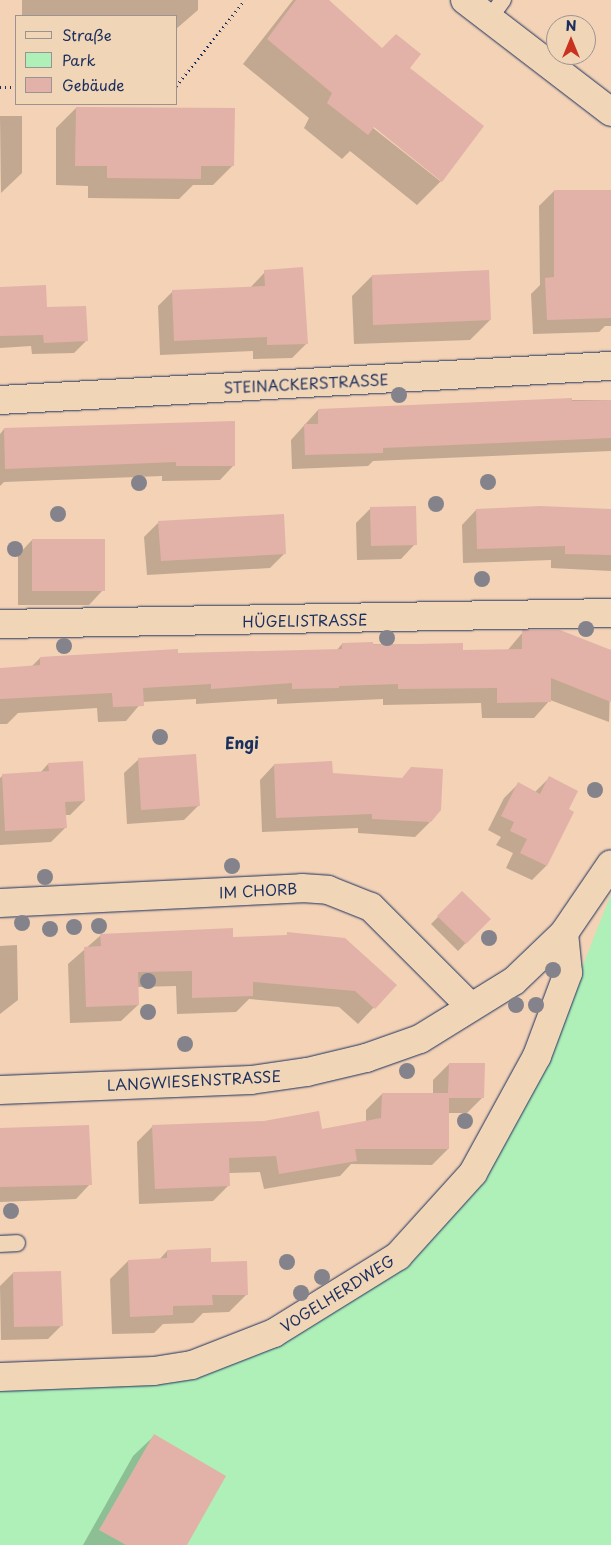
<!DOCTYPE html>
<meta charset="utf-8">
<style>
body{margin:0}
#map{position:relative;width:611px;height:1545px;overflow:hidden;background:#f3d2b6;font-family:"Playpen Sans",sans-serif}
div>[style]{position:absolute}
.green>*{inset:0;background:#afefb8}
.shadow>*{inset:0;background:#0003}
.building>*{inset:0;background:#e2b2a8}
.path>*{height:3px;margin-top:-1.5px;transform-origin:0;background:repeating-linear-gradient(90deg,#1b2f5e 0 1px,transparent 0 5px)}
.roads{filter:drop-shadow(0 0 1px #1b2f5e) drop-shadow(0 0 1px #1b2f5e)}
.service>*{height:16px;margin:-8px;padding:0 8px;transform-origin:8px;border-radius:8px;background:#f1d5b7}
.minor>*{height:28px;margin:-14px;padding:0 14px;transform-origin:14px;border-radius:14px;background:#f1d5b7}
.tertiary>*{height:28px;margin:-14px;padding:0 14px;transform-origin:14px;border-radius:14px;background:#f1d5b7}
.trees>*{width:16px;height:16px;margin:-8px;border-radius:50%;background:#84838b}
span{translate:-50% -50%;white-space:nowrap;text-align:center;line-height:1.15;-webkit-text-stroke:4px #f1d5b7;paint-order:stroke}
.street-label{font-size:15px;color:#1b2f5e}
.neighbourhood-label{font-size:16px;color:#1b2f5e;font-weight:700}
.legend{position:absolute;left:15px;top:15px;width:162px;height:90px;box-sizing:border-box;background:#f1d5b7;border:1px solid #9b9393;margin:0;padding:6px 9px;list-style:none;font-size:15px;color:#1b2f5e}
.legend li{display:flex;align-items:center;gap:10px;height:25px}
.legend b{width:25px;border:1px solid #9b9393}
.north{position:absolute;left:546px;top:15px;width:50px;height:50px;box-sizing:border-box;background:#f1d5b7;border:1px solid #9b9393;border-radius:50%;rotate:0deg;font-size:14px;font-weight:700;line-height:20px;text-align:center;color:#1b2f5e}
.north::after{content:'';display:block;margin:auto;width:18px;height:22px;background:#c8321e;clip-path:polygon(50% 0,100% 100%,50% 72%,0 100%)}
</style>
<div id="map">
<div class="green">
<div style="clip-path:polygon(611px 894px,611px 1545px,0 1545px,0 1389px,181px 1376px,450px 1216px,577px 980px)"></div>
</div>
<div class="shadow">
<div style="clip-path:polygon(22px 0,198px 0,198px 10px,176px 29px,176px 16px,22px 16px)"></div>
<div style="clip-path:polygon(evenodd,293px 0,327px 0,382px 50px,408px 68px,441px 181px,417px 205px,350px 151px,342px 159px,304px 128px,309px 118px,243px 64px,293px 0,370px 122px,440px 178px,440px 181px,368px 124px,370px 122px)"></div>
<div style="clip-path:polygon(76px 108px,233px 165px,213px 185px,193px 185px,179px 199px,88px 198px,88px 186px,56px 185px,56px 128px)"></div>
<div style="clip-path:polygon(0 116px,22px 116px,22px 173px,1px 193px)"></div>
<div style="clip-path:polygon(554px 191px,611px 277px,611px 326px,605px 326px,599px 332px,533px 334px,531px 294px,540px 285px,539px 206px)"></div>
<div style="clip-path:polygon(265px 272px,307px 343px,292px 358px,253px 359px,253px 351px,160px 355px,158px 306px,173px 291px,250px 288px)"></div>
<div style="clip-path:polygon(372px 276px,490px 320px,470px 340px,354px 344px,352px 296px)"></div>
<div style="clip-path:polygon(0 288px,46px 309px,86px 341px,74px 353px,32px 354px,31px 346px,0 348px)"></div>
<div style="clip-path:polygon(541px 400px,611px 400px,611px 451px,373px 461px,368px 466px,292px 469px,291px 440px,318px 410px)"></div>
<div style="clip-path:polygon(4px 429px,234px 465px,220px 480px,162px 481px,162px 476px,4px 482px,0 486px,0 434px)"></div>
<div style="clip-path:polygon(371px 508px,415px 544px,401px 559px,357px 560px,356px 523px)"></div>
<div style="clip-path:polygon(476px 510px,611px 510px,611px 571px,551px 568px,551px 560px,463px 563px,462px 525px)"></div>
<div style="clip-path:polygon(159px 522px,284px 554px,270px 568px,147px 575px,144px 537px)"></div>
<div style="clip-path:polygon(32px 540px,103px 590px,89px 605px,18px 605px,18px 555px)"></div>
<div style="clip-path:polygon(523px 632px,611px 650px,609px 722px,550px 700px,534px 718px,482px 718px,481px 703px,383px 705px,383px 699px,277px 704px,277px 699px,196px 704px,196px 699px,142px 702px,126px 721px,98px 722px,97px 708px,18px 713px,7px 724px,0 724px,0 669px,31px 667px,40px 658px,336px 651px,342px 644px,462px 645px,462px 652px,507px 651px)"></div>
<div style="clip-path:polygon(139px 759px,198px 806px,184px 820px,127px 824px,124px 773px)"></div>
<div style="clip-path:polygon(48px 764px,84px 801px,70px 815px,65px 815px,66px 827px,51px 842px,0 845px,0 778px,3px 775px,40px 773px)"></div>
<div style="clip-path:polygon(274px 765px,332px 774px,430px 822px,415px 837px,358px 833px,358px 828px,262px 832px,260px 780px)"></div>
<div style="clip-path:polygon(549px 778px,567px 810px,573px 812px,546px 866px,532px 880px,506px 868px,513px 853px,496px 845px,501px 837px,488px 830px,504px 798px,518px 784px,535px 792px)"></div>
<div style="clip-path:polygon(462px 893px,489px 919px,458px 951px,431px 924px)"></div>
<div style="clip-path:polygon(232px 929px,232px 938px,285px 936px,288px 934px,395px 985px,358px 1024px,339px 1007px,249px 999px,236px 1012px,177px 1014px,176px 986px,137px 987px,138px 1005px,121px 1021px,70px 1023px,68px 964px,101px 935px)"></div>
<div style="clip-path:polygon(17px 945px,18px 1000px,0 1014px,0 946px)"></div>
<div style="clip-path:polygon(449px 1064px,483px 1097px,467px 1113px,448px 1113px,448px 1149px,432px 1165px,351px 1164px,340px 1176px,264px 1189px,260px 1172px,229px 1173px,229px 1185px,213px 1201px,139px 1204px,137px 1142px,153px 1126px,321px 1130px,366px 1122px,366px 1110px,382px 1094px,433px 1095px,433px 1080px)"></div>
<div style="clip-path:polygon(0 1129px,90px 1184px,76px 1199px,0 1202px)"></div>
<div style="clip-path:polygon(167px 1251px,210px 1263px,247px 1294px,229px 1312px,203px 1313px,193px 1323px,163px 1324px,154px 1333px,112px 1334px,110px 1279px,128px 1261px,159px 1260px)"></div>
<div style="clip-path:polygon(13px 1273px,61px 1326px,48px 1339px,1px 1340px,0 1286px)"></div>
<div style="clip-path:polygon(154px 1436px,185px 1545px,83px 1545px,133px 1456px)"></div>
</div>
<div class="building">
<div style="clip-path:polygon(296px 0,329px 0,382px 48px,396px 34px,421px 54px,410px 68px,484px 126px,442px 182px,374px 127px,368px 135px,327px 103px,332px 93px,267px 39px)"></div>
<div style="clip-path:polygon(76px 107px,235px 108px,234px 166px,201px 166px,201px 179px,107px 178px,107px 166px,75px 166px)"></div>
<div style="clip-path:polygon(554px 190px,611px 190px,611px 318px,547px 320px,545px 278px,554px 277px)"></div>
<div style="clip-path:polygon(303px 267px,308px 344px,267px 345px,267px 337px,174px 341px,172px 290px,265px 286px,264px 270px)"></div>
<div style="clip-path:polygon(489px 270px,491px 320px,373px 325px,372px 275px)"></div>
<div style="clip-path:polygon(46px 285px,47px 307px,86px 306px,88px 341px,44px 343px,43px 335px,0 336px,0 287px)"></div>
<div style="clip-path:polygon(572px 398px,572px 401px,611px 400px,611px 438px,383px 448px,383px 453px,305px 455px,304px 424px,318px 424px,318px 409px)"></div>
<div style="clip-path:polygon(235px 421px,235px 466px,176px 466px,176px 462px,5px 469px,4px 428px)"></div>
<div style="clip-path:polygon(416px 506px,417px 545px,371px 546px,370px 507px)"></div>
<div style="clip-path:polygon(540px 506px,611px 509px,611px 555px,565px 554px,565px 546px,477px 549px,476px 509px)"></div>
<div style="clip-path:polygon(284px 514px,286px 554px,161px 561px,158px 521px)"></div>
<div style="clip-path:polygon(32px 539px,105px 539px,105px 591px,32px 591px)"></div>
<div style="clip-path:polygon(522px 630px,560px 630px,611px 650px,611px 702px,551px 678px,551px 702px,497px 703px,497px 688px,398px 689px,398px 684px,339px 686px,339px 688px,292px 689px,292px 683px,211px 689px,211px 684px,143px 688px,144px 706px,113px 707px,112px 693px,0 699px,0 668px,40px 665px,40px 657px,178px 649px,178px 653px,342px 649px,342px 643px,373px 642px,373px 645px,463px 643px,463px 650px,522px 649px)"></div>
<div style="clip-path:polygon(196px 754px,200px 806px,141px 810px,138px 758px)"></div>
<div style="clip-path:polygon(83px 761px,85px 801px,65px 802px,67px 828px,5px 831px,2px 774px,49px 771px,48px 763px)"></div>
<div style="clip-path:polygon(332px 761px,333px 773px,402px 778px,411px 767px,443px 769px,441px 810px,431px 822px,372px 819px,372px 814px,276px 818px,274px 764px)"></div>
<div style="clip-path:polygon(549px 776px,578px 791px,569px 809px,574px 812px,547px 866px,520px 853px,527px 839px,510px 831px,514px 822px,501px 816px,518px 782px,540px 794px)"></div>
<div style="clip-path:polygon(462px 891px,491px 919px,466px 944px,437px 916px)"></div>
<div style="clip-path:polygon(233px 928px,233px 937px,287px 935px,287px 932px,345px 938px,397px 985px,375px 1009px,355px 991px,253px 982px,253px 996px,192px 998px,192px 971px,138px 972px,139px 1005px,86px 1007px,84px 947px,101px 946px,100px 934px)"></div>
<div style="clip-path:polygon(449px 1063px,485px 1063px,484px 1098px,449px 1098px,449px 1149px,355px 1149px,357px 1161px,279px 1174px,276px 1156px,229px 1158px,230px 1186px,155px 1189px,152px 1125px,264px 1121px,319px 1111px,322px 1129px,381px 1118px,382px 1093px,448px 1093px)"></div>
<div style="clip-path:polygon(89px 1125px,92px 1185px,0 1187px,0 1128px)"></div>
<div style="clip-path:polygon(211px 1248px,211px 1262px,247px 1261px,248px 1295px,212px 1295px,213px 1305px,173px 1306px,173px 1315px,130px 1317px,128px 1260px,167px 1258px,167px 1250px)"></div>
<div style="clip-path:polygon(61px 1271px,63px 1326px,14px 1327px,13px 1272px)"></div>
<div style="clip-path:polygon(154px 1434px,226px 1476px,187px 1545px,126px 1545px,99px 1530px)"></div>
</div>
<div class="path">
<div style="left:176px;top:86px;width:110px;rotate:-51.3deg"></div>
<div style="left:0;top:87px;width:16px"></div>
</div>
<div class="roads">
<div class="service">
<div style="left:489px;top:19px;width:24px;rotate:-54deg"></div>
<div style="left:0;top:1244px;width:17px;rotate:-3deg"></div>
</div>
<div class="minor">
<div style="left:0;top:400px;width:612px;rotate:-3.19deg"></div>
<div style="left:0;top:624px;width:611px;rotate:-1.03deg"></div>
<div style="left:0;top:903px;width:302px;rotate:-2.8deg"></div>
<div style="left:302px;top:888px;width:26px;rotate:4deg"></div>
<div style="left:328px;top:890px;width:46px;rotate:21.6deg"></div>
<div style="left:371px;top:907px;width:141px;rotate:45deg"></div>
<div style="left:0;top:1090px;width:251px;rotate:-2.3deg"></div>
<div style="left:251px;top:1080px;width:57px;rotate:-8.1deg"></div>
<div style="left:307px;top:1072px;width:61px;rotate:-13.3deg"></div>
<div style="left:366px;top:1058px;width:57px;rotate:-19.4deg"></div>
<div style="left:420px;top:1039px;width:110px;rotate:-31.7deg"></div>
<div style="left:514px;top:981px;width:69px;rotate:-43.8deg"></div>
<div style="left:564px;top:933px;width:83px;rotate:-55.7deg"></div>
<div style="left:0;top:1377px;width:154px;rotate:-2.2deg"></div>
<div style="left:154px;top:1371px;width:38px;rotate:-9deg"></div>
<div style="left:192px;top:1365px;width:88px;rotate:-21.3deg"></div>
<div style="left:274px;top:1333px;width:146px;rotate:-31.8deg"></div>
<div style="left:398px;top:1256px;width:112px;rotate:-47.9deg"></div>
<div style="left:473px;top:1173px;width:133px;rotate:-61.3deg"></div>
<div style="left:537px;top:1056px;width:89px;rotate:-69.5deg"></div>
<div style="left:568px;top:973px;width:40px;rotate:-95.7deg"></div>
</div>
<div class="tertiary">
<div style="left:465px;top:0;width:184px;rotate:37.5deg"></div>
</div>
</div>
<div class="trees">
<div style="left:399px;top:395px"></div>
<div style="left:488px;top:482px"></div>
<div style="left:139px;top:483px"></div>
<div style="left:436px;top:504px"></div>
<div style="left:58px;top:514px"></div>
<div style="left:15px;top:549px"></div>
<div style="left:482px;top:579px"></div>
<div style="left:586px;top:629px"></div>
<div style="left:387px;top:638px"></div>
<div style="left:64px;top:646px"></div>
<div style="left:160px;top:737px"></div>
<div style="left:595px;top:790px"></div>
<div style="left:232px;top:866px"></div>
<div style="left:45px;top:877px"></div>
<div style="left:22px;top:923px"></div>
<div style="left:99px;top:926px"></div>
<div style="left:74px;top:927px"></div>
<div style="left:50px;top:929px"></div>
<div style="left:489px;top:938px"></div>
<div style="left:553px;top:970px"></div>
<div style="left:148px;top:981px"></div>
<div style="left:516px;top:1005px"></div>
<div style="left:536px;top:1005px"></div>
<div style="left:148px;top:1012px"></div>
<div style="left:185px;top:1044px"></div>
<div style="left:407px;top:1071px"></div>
<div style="left:465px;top:1121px"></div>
<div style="left:11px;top:1211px"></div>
<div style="left:287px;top:1262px"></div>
<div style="left:322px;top:1277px"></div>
<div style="left:301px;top:1293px"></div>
</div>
<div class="street-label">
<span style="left:306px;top:383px;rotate:-3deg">STEINACKERSTRASSE</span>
<span style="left:305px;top:620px;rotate:-1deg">HÜGELISTRASSE</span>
<span style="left:258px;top:890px;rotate:-3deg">IM CHORB</span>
<span style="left:194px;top:1080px;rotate:-3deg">LANGWIESENSTRASSE</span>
<span style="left:337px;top:1293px;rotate:-32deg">VOGELHERDWEG</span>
</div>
<div class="neighbourhood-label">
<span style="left:242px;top:742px">Engi</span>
</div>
<ul class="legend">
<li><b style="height:6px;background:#f1d5b7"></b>Straße</li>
<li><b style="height:14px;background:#afefb8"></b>Park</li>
<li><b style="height:14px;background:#e2b2a8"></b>Gebäude</li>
</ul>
<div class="north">N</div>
</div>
